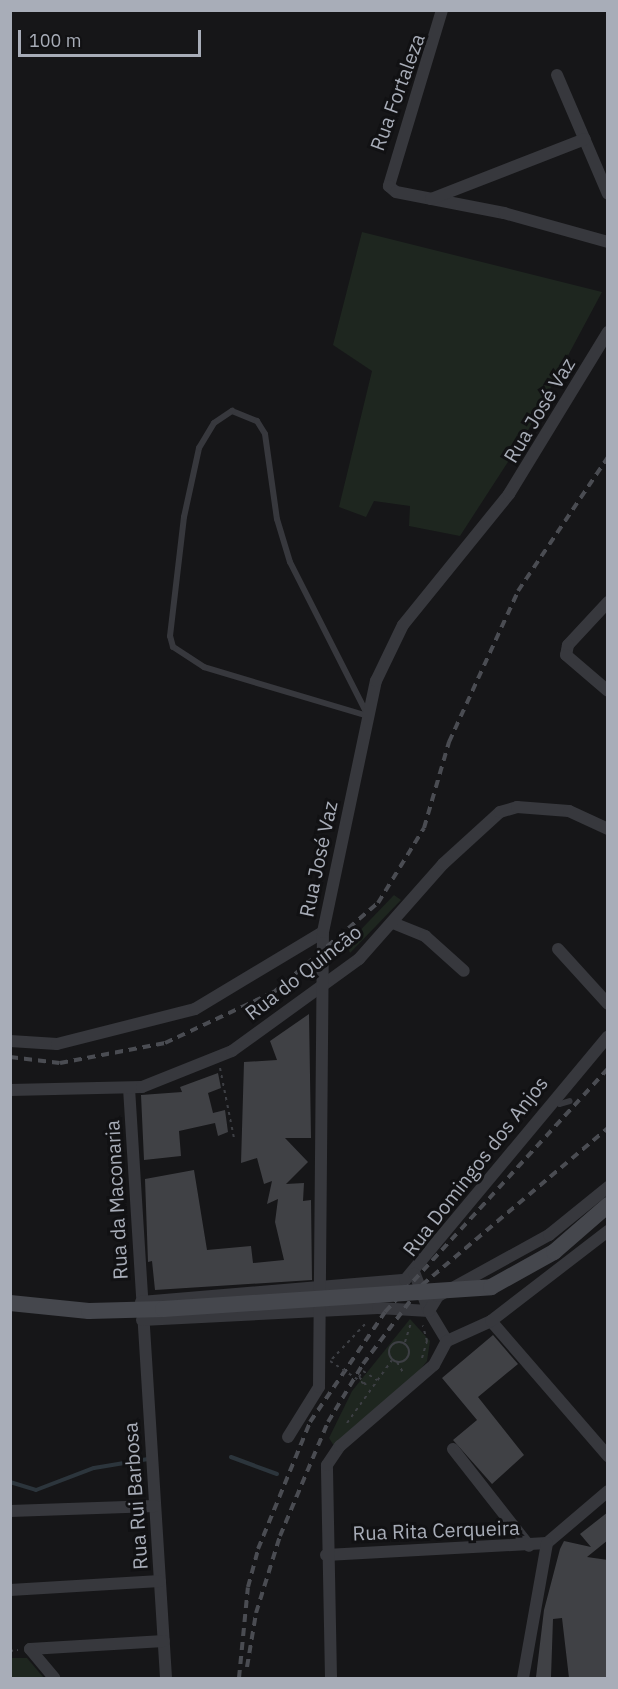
<!DOCTYPE html>
<meta charset="utf-8">
<style>
body{margin:0}
#map{position:relative;width:618px;height:1689px;overflow:hidden;background:#161618;font-family:"IBM Plex Sans",sans-serif}
div>[style]{position:absolute}
.green>*{inset:0;background:#1e261f}
.stream>*{height:4px;margin:-2px;padding:0 2px;transform-origin:2px;border-radius:2px;background:#2c353c}
.building>*{inset:0;background:#404145}
.path>*{height:2px;margin-top:-1px;transform-origin:0;background:repeating-linear-gradient(90deg,#3d3f44 0 3px,transparent 0 7.5px)}
.path>.ring{margin:-1px;padding:0;box-sizing:content-box;background:none;border:2px solid #3d3f44;border-radius:50%}
.lane>*{height:6px;margin:-3px;padding:0 3px;transform-origin:3px;border-radius:3px;background:#37383d}
.street>*{height:12px;margin:-6px;padding:0 6px;transform-origin:6px;border-radius:6px;background:#37383d}
.secondary>*{height:16px;margin:-8px;padding:0 8px;transform-origin:8px;border-radius:8px;background:#45474d}
.rail>*{height:4px;margin-top:-2px;transform-origin:0;background:repeating-linear-gradient(90deg,#4a4c52 0 8px,transparent 0 14px)}
.path-bridge>*{height:2px;margin-top:-1px;transform-origin:0;background:repeating-linear-gradient(90deg,#3d3f44 0 3px,transparent 0 7.5px)}
.secondary-bridge>*{height:16px;margin:-8px;padding:0 8px;transform-origin:8px;border-radius:8px;background:#45474d}
span{translate:-50% -50%;white-space:nowrap;text-align:center;line-height:1.15;-webkit-text-stroke:6px #111113;paint-order:stroke}
.street-label{font-size:20px;color:#a8adb8}
.frame{position:absolute;inset:0;border:12px solid #a8adb8;pointer-events:none}
.scale{position:absolute;left:18px;top:30px;width:183px;height:27px;box-sizing:border-box;border:3px solid #a8adb8;border-top:0;padding-left:8px;font-size:18px;line-height:21px;white-space:nowrap;color:#a8adb8;-webkit-text-stroke:4px #111113;paint-order:stroke}
</style>
<div id="map">
<div class="green">
<div style="clip-path:polygon(362px 232px,602px 292px,526px 434px,460px 536px,409px 526px,410px 506px,374px 501px,366px 517px,339px 507px,372px 371px,333px 345px)"></div>
<div style="clip-path:polygon(394px 895px,401px 900px,350px 953px,347px 944px)"></div>
<div style="clip-path:polygon(410px 1319px,430px 1341px,427px 1361px,411px 1382px,334px 1446px,329px 1438px,352px 1391px)"></div>
<div style="clip-path:polygon(11px 1658px,27px 1658px,44px 1678px,11px 1678px)"></div>
</div>
<div class="stream">
<div style="left:231px;top:1457px;width:49px;rotate:20.3deg"></div>
<div style="left:10px;top:1482px;width:27px;rotate:17deg"></div>
<div style="left:36px;top:1490px;width:62px;rotate:-20.8deg"></div>
<div style="left:94px;top:1468px;width:55px;rotate:-9.5deg"></div>
</div>
<div class="building">
<div style="clip-path:polygon(309px 1014px,311px 1138px,285px 1138px,308px 1162px,286px 1184px,304px 1183px,303px 1201px,311px 1200px,312px 1280px,155px 1290px,152px 1261px,148px 1262px,145px 1179px,194px 1170px,207px 1250px,251px 1246px,253px 1263px,284px 1260px,275px 1222px,278px 1199px,267px 1204px,272px 1181px,264px 1184px,257px 1158px,241px 1163px,244px 1062px,277px 1060px,270px 1041px)"></div>
<div style="clip-path:polygon(218px 1073px,221px 1088px,208px 1093px,213px 1113px,225px 1110px,228px 1132px,218px 1136px,215px 1123px,179px 1131px,181px 1156px,144px 1160px,141px 1095px,182px 1092px,180px 1087px)"></div>
<div style="clip-path:polygon(493px 1335px,518px 1364px,478px 1397px,524px 1455px,492px 1484px,453px 1440px,477px 1420px,442px 1378px)"></div>
<div style="clip-path:polygon(608px 1512px,608px 1540px,587px 1557px,608px 1560px,608px 1678px,569px 1678px,562px 1618px,553px 1619px,551px 1677px,536px 1677px,544px 1610px,560px 1549px,564px 1541px,591px 1547px,580px 1534px)"></div>
</div>
<div class="path">
<div style="left:220px;top:1068px;width:71px;rotate:78.7deg"></div>
<div class="ring" style="left:389px;top:1342px;width:18px;height:18px"></div>
<div style="left:405px;top:1342px;width:21px;rotate:-73deg"></div>
<div style="left:422px;top:1358px;width:18px;rotate:-74deg"></div>
<div style="left:427px;top:1341px;width:16px;rotate:-105deg"></div>
<div style="left:332px;top:1359px;width:51px;rotate:-46.6deg"></div>
<div style="left:397px;top:1362px;width:14px;rotate:60deg"></div>
<div style="left:366px;top:1385px;width:11px;rotate:-131deg"></div>
<div style="left:359px;top:1377px;width:7px;rotate:-56deg"></div>
<div style="left:363px;top:1371px;width:17px;rotate:33deg"></div>
<div style="left:347px;top:1423px;width:77px;rotate:-54.5deg"></div>
<div style="left:10px;top:1651px;width:8px;rotate:-7deg"></div>
</div>
<div class="lane">
<div style="left:232px;top:411px;width:27px;rotate:22deg"></div>
<div style="left:257px;top:421px;width:15px;rotate:58deg"></div>
<div style="left:265px;top:434px;width:86px;rotate:82deg"></div>
<div style="left:277px;top:519px;width:45px;rotate:73.2deg"></div>
<div style="left:290px;top:562px;width:173px;rotate:63.1deg"></div>
<div style="left:368px;top:716px;width:171px;rotate:-163.4deg"></div>
<div style="left:204px;top:667px;width:37px;rotate:-147deg"></div>
<div style="left:173px;top:647px;width:11px;rotate:-105deg"></div>
<div style="left:170px;top:636px;width:120px;rotate:-83.3deg"></div>
<div style="left:184px;top:517px;width:71px;rotate:-77.7deg"></div>
<div style="left:199px;top:448px;width:29px;rotate:-59deg"></div>
<div style="left:214px;top:423px;width:22px;rotate:-34deg"></div>
<div style="left:554px;top:1098px;width:8px;rotate:45deg"></div>
<div style="left:560px;top:1104px;width:10px;rotate:-17deg"></div>
</div>
<div class="street">
<div style="left:442px;top:10px;width:184px;rotate:106.8deg"></div>
<div style="left:389px;top:186px;width:9px;rotate:41deg"></div>
<div style="left:396px;top:192px;width:110px;rotate:11deg"></div>
<div style="left:504px;top:213px;width:108px;rotate:15.6deg"></div>
<div style="left:557px;top:75px;width:129px;rotate:66.8deg"></div>
<div style="left:431px;top:199px;width:165px;rotate:-21.3deg"></div>
<div style="left:608px;top:602px;width:59px;rotate:132.9deg"></div>
<div style="left:568px;top:645px;width:10px;rotate:101deg"></div>
<div style="left:566px;top:655px;width:55px;rotate:40.6deg"></div>
<div style="left:393px;top:923px;width:35px;rotate:22deg"></div>
<div style="left:425px;top:936px;width:52px;rotate:41.9deg"></div>
<div style="left:558px;top:949px;width:74px;rotate:47.7deg"></div>
<div style="left:10px;top:1041px;width:47px;rotate:3.7deg"></div>
<div style="left:57px;top:1044px;width:142px;rotate:-14.2deg"></div>
<div style="left:195px;top:1009px;width:149px;rotate:-31deg"></div>
<div style="left:129px;top:1088px;width:591px;rotate:86.41deg"></div>
<div style="left:10px;top:1090px;width:132px;rotate:-1.3deg"></div>
<div style="left:142px;top:1087px;width:97px;rotate:-21.8deg"></div>
<div style="left:232px;top:1051px;width:157px;rotate:-35.9deg"></div>
<div style="left:359px;top:959px;width:127px;rotate:-48.5deg"></div>
<div style="left:443px;top:864px;width:77px;rotate:-42.4deg"></div>
<div style="left:500px;top:812px;width:18px;rotate:-16deg"></div>
<div style="left:517px;top:807px;width:52px;rotate:4.4deg"></div>
<div style="left:569px;top:811px;width:43px;rotate:24.8deg"></div>
<div style="left:141px;top:1302px;width:265px;rotate:-4.8deg"></div>
<div style="left:405px;top:1280px;width:317px;rotate:-50.2deg"></div>
<div style="left:142px;top:1320px;width:236px;rotate:-2.9deg"></div>
<div style="left:378px;top:1308px;width:51px;rotate:3.4deg"></div>
<div style="left:429px;top:1311px;width:40px;rotate:-111deg"></div>
<div style="left:491px;top:1321px;width:179px;rotate:49.1deg"></div>
<div style="left:447px;top:1341px;width:35px;rotate:-121deg"></div>
<div style="left:429px;top:1311px;width:17px;rotate:-59deg"></div>
<div style="left:438px;top:1296px;width:127px;rotate:-28.8deg"></div>
<div style="left:549px;top:1235px;width:76px;rotate:-39.1deg"></div>
<div style="left:447px;top:1341px;width:48px;rotate:-24.4deg"></div>
<div style="left:491px;top:1321px;width:148px;rotate:-37.6deg"></div>
<div style="left:288px;top:1437px;width:59px;rotate:-58.2deg"></div>
<div style="left:319px;top:1387px;width:455px;rotate:-89.5deg"></div>
<div style="left:323px;top:932px;width:257px;rotate:-78.1deg"></div>
<div style="left:376px;top:681px;width:62px;rotate:-64.3deg"></div>
<div style="left:403px;top:625px;width:169px;rotate:-51deg"></div>
<div style="left:509px;top:494px;width:190px;rotate:-58.6deg"></div>
<div style="left:453px;top:1449px;width:123px;rotate:51.9deg"></div>
<div style="left:10px;top:1511px;width:145px;rotate:-2deg"></div>
<div style="left:547px;top:1543px;width:80px;rotate:-40.4deg"></div>
<div style="left:326px;top:1555px;width:221px;rotate:-3.1deg"></div>
<div style="left:10px;top:1590px;width:150px;rotate:-3.4deg"></div>
<div style="left:30px;top:1649px;width:134px;rotate:-3.4deg"></div>
<div style="left:30px;top:1649px;width:38px;rotate:50deg"></div>
<div style="left:331px;top:1678px;width:213px;rotate:-91.1deg"></div>
<div style="left:327px;top:1465px;width:23px;rotate:-56deg"></div>
<div style="left:340px;top:1446px;width:124px;rotate:-40.8deg"></div>
<div style="left:434px;top:1365px;width:27px;rotate:-62deg"></div>
<div style="left:523px;top:1678px;width:137px;rotate:-79.9deg"></div>
</div>
<div class="secondary">
<div style="left:10px;top:1303px;width:79px;rotate:5.8deg"></div>
<div style="left:89px;top:1311px;width:74px;rotate:-1.5deg"></div>
</div>
<div class="rail">
<div style="left:10px;top:1057px;width:50px;rotate:6.8deg"></div>
<div style="left:60px;top:1063px;width:107px;rotate:-10.8deg"></div>
<div style="left:165px;top:1043px;width:120px;rotate:-25.1deg"></div>
<div style="left:274px;top:992px;width:137px;rotate:-40.6deg"></div>
<div style="left:378px;top:903px;width:88px;rotate:-58.5deg"></div>
<div style="left:424px;top:828px;width:90px;rotate:-73.8deg"></div>
<div style="left:449px;top:742px;width:166px;rotate:-65.4deg"></div>
<div style="left:518px;top:591px;width:161px;rotate:-56.1deg"></div>
<div style="left:247px;top:1667px;width:55px;rotate:-80.5deg"></div>
<div style="left:256px;top:1613px;width:81px;rotate:-72.7deg"></div>
<div style="left:280px;top:1536px;width:124px;rotate:-67.2deg"></div>
<div style="left:328px;top:1422px;width:68px;rotate:-58.9deg"></div>
<div style="left:363px;top:1364px;width:99px;rotate:-53.2deg"></div>
<div style="left:422px;top:1285px;width:243px;rotate:-40.2deg"></div>
<div style="left:239px;top:1678px;width:91px;rotate:-84.4deg"></div>
<div style="left:248px;top:1587px;width:39px;rotate:-75deg"></div>
<div style="left:258px;top:1549px;width:137px;rotate:-67.7deg"></div>
<div style="left:310px;top:1422px;width:133px;rotate:-55.7deg"></div>
<div style="left:385px;top:1312px;width:330px;rotate:-47.5deg"></div>
</div>
<div class="path-bridge">
<div style="left:330px;top:1361px;width:43px;rotate:33.7deg"></div>
</div>
<div class="secondary-bridge">
<div style="left:163px;top:1309px;width:329px;rotate:-3.8deg"></div>
<div style="left:491px;top:1287px;width:72px;rotate:-29.1deg"></div>
<div style="left:554px;top:1252px;width:72px;rotate:-41deg"></div>
</div>
<div class="street-label">
<span style="left:397px;top:92px;rotate:-70deg">Rua Fortaleza</span>
<span style="left:539px;top:410px;rotate:-59deg">Rua José Vaz</span>
<span style="left:318px;top:859px;rotate:-78deg">Rua José Vaz</span>
<span style="left:303px;top:972px;rotate:-38deg">Rua do Quincão</span>
<span style="left:475px;top:1166px;rotate:-52deg">Rua Domingos dos Anjos</span>
<span style="left:116px;top:1200px;rotate:-93deg">Rua da Maconaria</span>
<span style="left:135px;top:1496px;rotate:-94deg">Rua Rui Barbosa</span>
<span style="left:436px;top:1530px;rotate:-2deg">Rua Rita Cerqueira</span>
</div>
<div class="frame"></div>
<div class="scale">100 m</div>
</div>
